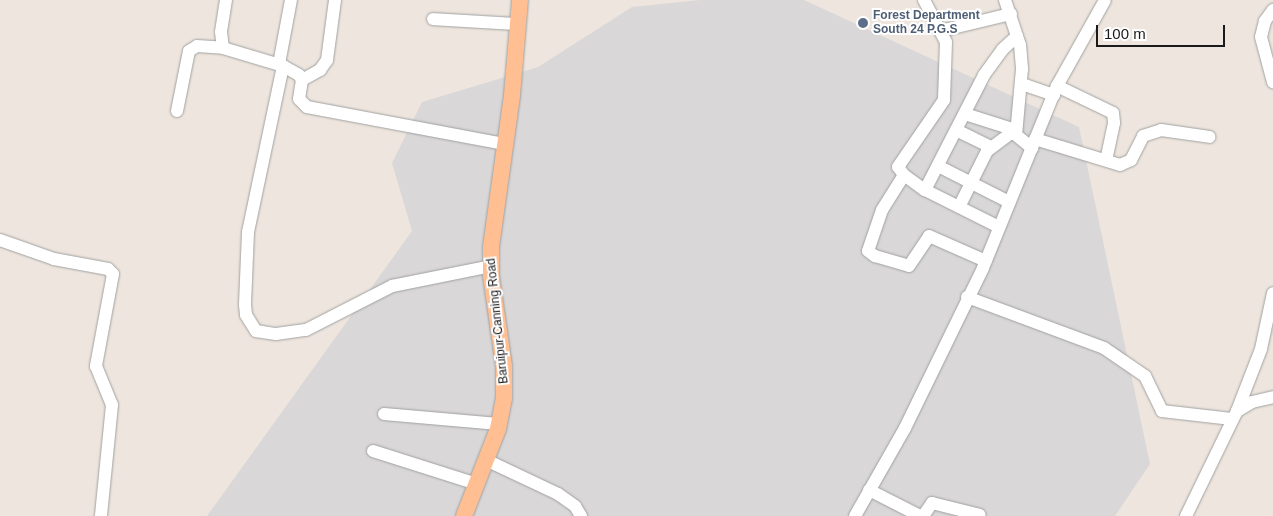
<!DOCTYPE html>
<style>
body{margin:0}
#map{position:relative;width:1273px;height:516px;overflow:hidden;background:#eee6de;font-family:Helvetica,sans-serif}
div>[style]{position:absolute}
.residential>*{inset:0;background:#d9d7d7}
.roads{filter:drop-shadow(0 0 1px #a1a1a1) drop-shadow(0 0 1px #a1a1a1)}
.minor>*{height:12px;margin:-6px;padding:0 6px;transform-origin:6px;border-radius:6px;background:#fff}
.major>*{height:16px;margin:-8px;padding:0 8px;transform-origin:8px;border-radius:8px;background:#ffbf92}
.dots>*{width:14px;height:14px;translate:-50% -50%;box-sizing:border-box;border:2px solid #fff;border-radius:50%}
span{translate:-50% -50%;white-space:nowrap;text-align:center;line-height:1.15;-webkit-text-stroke:4px #fff;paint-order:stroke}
.service-label{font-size:12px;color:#4e5e75;font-weight:700}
.left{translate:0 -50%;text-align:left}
.street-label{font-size:12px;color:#1a1a1a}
.scale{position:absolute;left:1096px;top:25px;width:129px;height:22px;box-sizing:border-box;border:2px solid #1a1a1a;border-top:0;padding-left:6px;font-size:15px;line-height:18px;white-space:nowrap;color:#1a1a1a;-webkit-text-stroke:4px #fff;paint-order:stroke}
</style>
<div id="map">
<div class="residential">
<div style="clip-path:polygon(700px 0,804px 0,1079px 127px,1150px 464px,1115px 516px,207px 516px,412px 231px,392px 163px,422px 102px,538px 67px,632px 7px)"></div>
</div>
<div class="roads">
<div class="minor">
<div style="left:226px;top:0;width:32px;rotate:99deg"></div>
<div style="left:221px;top:32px;width:16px;rotate:83deg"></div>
<div style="left:223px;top:48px;width:63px;rotate:16.7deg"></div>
<div style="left:283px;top:66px;width:18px;rotate:29deg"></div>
<div style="left:299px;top:75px;width:6px;rotate:59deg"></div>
<div style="left:302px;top:80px;width:19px;rotate:99deg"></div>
<div style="left:299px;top:99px;width:11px;rotate:45deg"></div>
<div style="left:307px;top:107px;width:200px;rotate:10.6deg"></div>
<div style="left:924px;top:0;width:47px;rotate:62.4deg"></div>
<div style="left:946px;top:42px;width:58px;rotate:92deg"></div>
<div style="left:944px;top:100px;width:81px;rotate:124.5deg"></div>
<div style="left:898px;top:167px;width:10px;rotate:53deg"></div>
<div style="left:904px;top:175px;width:26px;rotate:36deg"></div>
<div style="left:925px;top:190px;width:83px;rotate:26.6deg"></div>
<div style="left:1005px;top:0;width:47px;rotate:71.6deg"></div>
<div style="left:1020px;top:45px;width:24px;rotate:85deg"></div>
<div style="left:1022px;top:69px;width:66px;rotate:95.2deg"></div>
<div style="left:1016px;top:135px;width:21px;rotate:39deg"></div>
<div style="left:1273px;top:10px;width:14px;rotate:126deg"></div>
<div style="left:1265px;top:21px;width:16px;rotate:104deg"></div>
<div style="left:1261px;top:37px;width:47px;rotate:75.1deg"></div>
<div style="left:433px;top:19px;width:85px;rotate:3.4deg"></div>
<div style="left:940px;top:31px;width:73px;rotate:-13.5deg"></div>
<div style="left:279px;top:64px;width:65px;rotate:-79.4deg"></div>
<div style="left:283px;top:66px;width:170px;rotate:101.9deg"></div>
<div style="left:248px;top:232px;width:73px;rotate:92.4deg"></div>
<div style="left:245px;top:305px;width:10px;rotate:84deg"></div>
<div style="left:246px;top:315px;width:19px;rotate:58deg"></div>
<div style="left:256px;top:331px;width:20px;rotate:9deg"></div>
<div style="left:276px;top:334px;width:30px;rotate:-8deg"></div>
<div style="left:306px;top:330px;width:97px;rotate:-27.1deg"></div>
<div style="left:392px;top:286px;width:101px;rotate:-11.4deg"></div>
<div style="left:302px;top:80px;width:21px;rotate:-29deg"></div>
<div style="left:320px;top:70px;width:12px;rotate:-55deg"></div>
<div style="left:327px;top:60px;width:61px;rotate:-82.4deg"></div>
<div style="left:1022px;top:84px;width:34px;rotate:19deg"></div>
<div style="left:1057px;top:86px;width:62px;rotate:25.7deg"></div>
<div style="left:1113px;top:113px;width:10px;rotate:84deg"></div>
<div style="left:1114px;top:123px;width:38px;rotate:102deg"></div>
<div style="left:177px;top:111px;width:61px;rotate:-78.7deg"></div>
<div style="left:189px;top:51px;width:9px;rotate:-32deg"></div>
<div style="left:197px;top:46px;width:26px;rotate:4deg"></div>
<div style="left:965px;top:114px;width:52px;rotate:17.7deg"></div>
<div style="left:956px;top:130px;width:39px;rotate:26deg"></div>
<div style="left:1035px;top:139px;width:89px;rotate:17deg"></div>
<div style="left:1120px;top:165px;width:12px;rotate:-24deg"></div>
<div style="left:1131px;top:160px;width:27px;rotate:-63deg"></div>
<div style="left:1143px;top:136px;width:19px;rotate:-18deg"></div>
<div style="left:1161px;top:130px;width:49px;rotate:8.1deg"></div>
<div style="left:938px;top:166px;width:80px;rotate:26.9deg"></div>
<div style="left:904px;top:175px;width:41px;rotate:122.2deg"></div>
<div style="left:882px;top:210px;width:43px;rotate:108.9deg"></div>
<div style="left:868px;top:251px;width:9px;rotate:36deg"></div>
<div style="left:875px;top:256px;width:35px;rotate:16deg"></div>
<div style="left:909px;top:266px;width:36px;rotate:-56deg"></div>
<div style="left:929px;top:236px;width:62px;rotate:23.7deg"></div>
<div style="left:925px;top:190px;width:129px;rotate:-62.8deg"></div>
<div style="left:984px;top:75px;width:32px;rotate:-54deg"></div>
<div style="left:1003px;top:49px;width:19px;rotate:-43deg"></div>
<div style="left:959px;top:207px;width:63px;rotate:-63.4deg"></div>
<div style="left:987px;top:151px;width:35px;rotate:-37deg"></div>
<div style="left:0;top:240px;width:57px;rotate:19.4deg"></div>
<div style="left:54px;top:259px;width:55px;rotate:10.5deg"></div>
<div style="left:108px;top:269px;width:7px;rotate:45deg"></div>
<div style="left:113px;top:274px;width:94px;rotate:100.5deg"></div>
<div style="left:96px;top:366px;width:42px;rotate:67.7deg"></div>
<div style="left:112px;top:405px;width:112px;rotate:95.7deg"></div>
<div style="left:967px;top:297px;width:146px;rotate:20.4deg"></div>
<div style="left:1104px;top:348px;width:50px;rotate:34.3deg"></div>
<div style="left:1145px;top:376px;width:39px;rotate:64deg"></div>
<div style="left:1162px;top:411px;width:70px;rotate:6.5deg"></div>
<div style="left:1237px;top:411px;width:66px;rotate:-68.8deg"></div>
<div style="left:1261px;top:349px;width:57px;rotate:-77.9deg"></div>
<div style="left:384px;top:414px;width:115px;rotate:5deg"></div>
<div style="left:373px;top:451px;width:109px;rotate:17.6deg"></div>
<div style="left:486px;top:460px;width:80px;rotate:25.3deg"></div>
<div style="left:558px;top:494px;width:21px;rotate:35deg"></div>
<div style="left:575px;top:506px;width:12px;rotate:59deg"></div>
<div style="left:869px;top:490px;width:57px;rotate:27deg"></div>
<div style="left:855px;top:516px;width:101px;rotate:-60.4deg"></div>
<div style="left:905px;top:428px;width:178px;rotate:-64deg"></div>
<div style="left:983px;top:268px;width:196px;rotate:-67.9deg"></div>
<div style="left:1057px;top:86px;width:98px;rotate:-60.8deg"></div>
<div style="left:923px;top:516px;width:16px;rotate:-55deg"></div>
<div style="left:932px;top:503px;width:49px;rotate:14deg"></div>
<div style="left:1186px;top:516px;width:117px;rotate:-64.1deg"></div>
<div style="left:1237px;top:411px;width:17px;rotate:-31deg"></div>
<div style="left:1252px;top:402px;width:22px;rotate:-13deg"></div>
</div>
<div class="major">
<div style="left:464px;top:516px;width:93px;rotate:-68.7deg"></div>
<div style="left:498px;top:429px;width:32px;rotate:-79deg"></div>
<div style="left:504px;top:398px;width:32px;rotate:-90deg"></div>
<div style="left:504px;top:366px;width:91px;rotate:-98.2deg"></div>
<div style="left:491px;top:276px;width:29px;rotate:-90deg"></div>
<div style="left:491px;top:247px;width:153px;rotate:-82.1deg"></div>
<div style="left:512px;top:95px;width:95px;rotate:-85.2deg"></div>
</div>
</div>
<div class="dots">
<div style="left:863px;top:23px;background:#5c6f8a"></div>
</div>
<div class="service-label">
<span class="left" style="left:873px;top:23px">Forest Department<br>South 24 P.G.S</span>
</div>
<div class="street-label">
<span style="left:498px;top:321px;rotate:-96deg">Baruipur-Canning Road</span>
</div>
<div class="scale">100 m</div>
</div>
